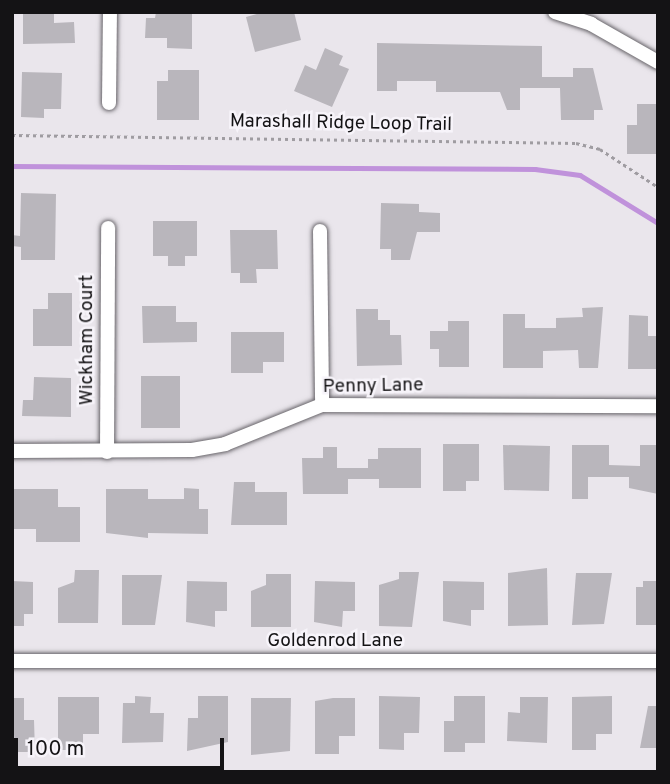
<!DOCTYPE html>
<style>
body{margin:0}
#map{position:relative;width:670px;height:784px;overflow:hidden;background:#eae6ec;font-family:Overpass,sans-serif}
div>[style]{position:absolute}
.stream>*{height:4.5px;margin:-2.25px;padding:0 2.25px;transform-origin:2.25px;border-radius:2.25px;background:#c092db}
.building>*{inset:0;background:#b9b6bc}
.path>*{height:2.5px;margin-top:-1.25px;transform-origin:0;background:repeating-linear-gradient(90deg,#9f9ca1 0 3.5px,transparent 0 7px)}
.roads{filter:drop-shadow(0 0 2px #68656a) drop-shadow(0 0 2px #68656a)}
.street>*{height:14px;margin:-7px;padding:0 7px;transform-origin:7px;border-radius:7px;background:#fff}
span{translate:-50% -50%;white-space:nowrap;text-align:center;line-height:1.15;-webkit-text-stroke:5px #f7f4fa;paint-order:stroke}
.street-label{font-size:19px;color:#141315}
.frame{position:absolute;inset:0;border:14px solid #141315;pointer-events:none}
.scale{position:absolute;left:14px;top:738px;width:210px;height:32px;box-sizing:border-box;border:4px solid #141315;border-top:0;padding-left:9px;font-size:21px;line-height:24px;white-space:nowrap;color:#141315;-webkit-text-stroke:5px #f7f4fa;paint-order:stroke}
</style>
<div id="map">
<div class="stream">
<div style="left:12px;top:166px;width:523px;rotate:0.33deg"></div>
<div style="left:535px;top:169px;width:45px;rotate:7.6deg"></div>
<div style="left:580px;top:175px;width:92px;rotate:31.6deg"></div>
</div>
<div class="building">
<div style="clip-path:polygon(23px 12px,54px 12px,54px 23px,74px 22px,75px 43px,23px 44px)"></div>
<div style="clip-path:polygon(156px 12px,192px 12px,192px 49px,167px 48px,167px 38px,145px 38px,146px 18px,155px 18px)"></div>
<div style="clip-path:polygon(264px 12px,294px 12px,301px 40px,255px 52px,246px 17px)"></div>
<div style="clip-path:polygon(377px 43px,542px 46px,542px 77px,573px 77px,573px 68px,593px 68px,603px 110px,594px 110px,594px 120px,561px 120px,560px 88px,520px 88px,520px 110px,507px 110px,500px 92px,436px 92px,436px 81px,397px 81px,397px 91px,377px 91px)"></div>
<div style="clip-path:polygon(325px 48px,343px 56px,339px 65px,349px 69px,332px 107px,294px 91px,305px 65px,316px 70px)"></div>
<div style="clip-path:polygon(168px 70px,199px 70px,199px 120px,157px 120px,157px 81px,168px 81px)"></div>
<div style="clip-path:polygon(22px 72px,62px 73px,61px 109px,44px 109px,44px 118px,21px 117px)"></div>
<div style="clip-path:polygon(637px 104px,658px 104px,658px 154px,627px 154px,627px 125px,637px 125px)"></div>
<div style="clip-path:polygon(21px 193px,56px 194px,55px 260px,21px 260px,21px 247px,12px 246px,12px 235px,20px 236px)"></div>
<div style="clip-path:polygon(381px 203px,419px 204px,419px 212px,440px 213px,440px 232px,417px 232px,410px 260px,391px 260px,391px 249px,380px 249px)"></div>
<div style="clip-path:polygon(153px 221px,197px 221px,197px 256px,185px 256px,185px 266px,168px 266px,168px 256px,153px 256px)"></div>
<div style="clip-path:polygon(230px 230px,277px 230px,278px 269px,256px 269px,257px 283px,240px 283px,240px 273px,231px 273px)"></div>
<div style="clip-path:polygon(48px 293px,72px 293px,72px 346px,33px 346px,33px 309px,48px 309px)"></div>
<div style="clip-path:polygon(142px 306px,176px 306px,176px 322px,197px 322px,197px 342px,143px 343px)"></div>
<div style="clip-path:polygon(603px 307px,598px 368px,579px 368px,578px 350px,543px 351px,543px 368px,503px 368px,503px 314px,525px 314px,525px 328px,556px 328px,556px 318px,583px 317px,582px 308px)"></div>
<div style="clip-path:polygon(356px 309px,378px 309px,378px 320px,390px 320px,390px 335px,401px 335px,402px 365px,357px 366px)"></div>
<div style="clip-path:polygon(629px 315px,648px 316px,648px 336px,658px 336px,658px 369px,628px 369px)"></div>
<div style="clip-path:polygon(448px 321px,469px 321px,469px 367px,439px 367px,439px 349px,430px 349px,430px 331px,448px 331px)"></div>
<div style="clip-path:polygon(231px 332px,284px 332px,284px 362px,263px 362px,263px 373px,231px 373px)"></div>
<div style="clip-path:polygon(141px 376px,180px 376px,180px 428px,141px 428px)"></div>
<div style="clip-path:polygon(34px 377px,71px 378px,71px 417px,22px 416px,23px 400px,33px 400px)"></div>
<div style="clip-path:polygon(443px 444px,479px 444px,479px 481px,466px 481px,466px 491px,443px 491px)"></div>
<div style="clip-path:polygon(503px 445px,550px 446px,549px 491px,504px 490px)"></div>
<div style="clip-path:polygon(572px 445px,609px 445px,609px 465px,640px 466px,640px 445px,658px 445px,658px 494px,629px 488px,629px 477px,588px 477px,588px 499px,572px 499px)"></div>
<div style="clip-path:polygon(323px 447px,337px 447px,337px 468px,368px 468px,368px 459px,378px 459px,378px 448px,421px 448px,421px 488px,379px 488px,379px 479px,348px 479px,348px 494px,303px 494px,302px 458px,323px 458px)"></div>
<div style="clip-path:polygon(234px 482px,255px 482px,255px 492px,287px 492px,287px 525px,231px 525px)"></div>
<div style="clip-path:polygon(184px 488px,199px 489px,199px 509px,208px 509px,208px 534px,148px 533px,148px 538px,106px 533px,106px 489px,148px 489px,148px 499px,184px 499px)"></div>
<div style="clip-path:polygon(12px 489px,58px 489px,58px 507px,80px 507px,80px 542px,36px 542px,36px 529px,12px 529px)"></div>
<div style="clip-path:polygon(547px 568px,548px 625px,508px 626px,508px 573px)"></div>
<div style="clip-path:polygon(75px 570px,99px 570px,98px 623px,58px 623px,58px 588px,74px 582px)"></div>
<div style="clip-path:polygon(399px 572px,419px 572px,412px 627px,379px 626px,379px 585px,399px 579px)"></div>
<div style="clip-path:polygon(576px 573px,612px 573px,604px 624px,572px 625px)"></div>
<div style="clip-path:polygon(266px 574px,291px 574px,291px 627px,251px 627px,251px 591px,266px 585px)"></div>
<div style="clip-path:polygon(122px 575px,162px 575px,155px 625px,122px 625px)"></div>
<div style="clip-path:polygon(12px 581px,33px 582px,33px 614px,24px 614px,24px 626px,12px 626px)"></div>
<div style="clip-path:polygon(187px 581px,227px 582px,227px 611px,215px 611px,215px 627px,186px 622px)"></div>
<div style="clip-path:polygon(315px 581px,355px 582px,355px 611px,343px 611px,342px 627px,314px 622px)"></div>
<div style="clip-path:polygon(443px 581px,484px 582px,484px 610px,471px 610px,471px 626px,443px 621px)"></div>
<div style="clip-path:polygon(643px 581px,658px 581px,658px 625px,636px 625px,636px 587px,643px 587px)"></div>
<div style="clip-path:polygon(135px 696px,151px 697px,150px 713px,164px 713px,163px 742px,122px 743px,123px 703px,135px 703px)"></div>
<div style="clip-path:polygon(198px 696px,228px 696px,228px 742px,187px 751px,188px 718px,198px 718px)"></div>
<div style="clip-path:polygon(379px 696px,420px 697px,419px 733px,404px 733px,404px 750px,379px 749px)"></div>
<div style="clip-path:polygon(454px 696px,485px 696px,485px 743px,465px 743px,465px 752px,444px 752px,444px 721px,454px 721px)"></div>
<div style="clip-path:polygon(612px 696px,612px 734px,596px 734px,596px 750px,572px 750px,572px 697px)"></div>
<div style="clip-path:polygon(58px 697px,99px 697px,99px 734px,83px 734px,83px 750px,58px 750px)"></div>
<div style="clip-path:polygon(520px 697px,548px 697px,547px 743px,507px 741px,508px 712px,520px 713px)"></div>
<div style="clip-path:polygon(12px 698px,24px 698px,24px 720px,34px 720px,35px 752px,15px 752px)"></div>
<div style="clip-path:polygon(251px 698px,291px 698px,290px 751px,251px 755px)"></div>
<div style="clip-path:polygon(333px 698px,355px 698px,355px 736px,339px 736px,339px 754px,315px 754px,315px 701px)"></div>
<div style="clip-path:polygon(648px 706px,658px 706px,658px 748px,640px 748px)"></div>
</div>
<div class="path">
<div style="left:12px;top:135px;width:564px;rotate:0.81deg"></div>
<div style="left:576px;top:143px;width:25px;rotate:14deg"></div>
<div style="left:600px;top:149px;width:69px;rotate:33.2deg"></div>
</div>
<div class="roads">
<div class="street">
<div style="left:555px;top:12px;width:38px;rotate:18deg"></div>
<div style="left:591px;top:24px;width:77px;rotate:29.6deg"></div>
<div style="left:109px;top:103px;width:91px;rotate:-89.4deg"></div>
<div style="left:320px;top:231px;width:174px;rotate:89.3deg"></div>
<div style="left:12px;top:451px;width:180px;rotate:-0.3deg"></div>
<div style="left:192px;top:450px;width:34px;rotate:-10deg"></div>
<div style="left:225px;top:444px;width:105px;rotate:-21.9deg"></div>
<div style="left:322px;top:405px;width:336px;rotate:0.2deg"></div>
<div style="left:107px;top:452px;width:224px;rotate:-89.7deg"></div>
<div style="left:12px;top:661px;width:646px"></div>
</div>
</div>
<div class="street-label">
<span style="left:341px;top:124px;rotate:1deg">Marashall Ridge Loop Trail</span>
<span style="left:88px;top:340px;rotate:-90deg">Wickham Court</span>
<span style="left:373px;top:387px;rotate:-1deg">Penny Lane</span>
<span style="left:335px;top:642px">Goldenrod Lane</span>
</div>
<div class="frame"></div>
<div class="scale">100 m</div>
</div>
